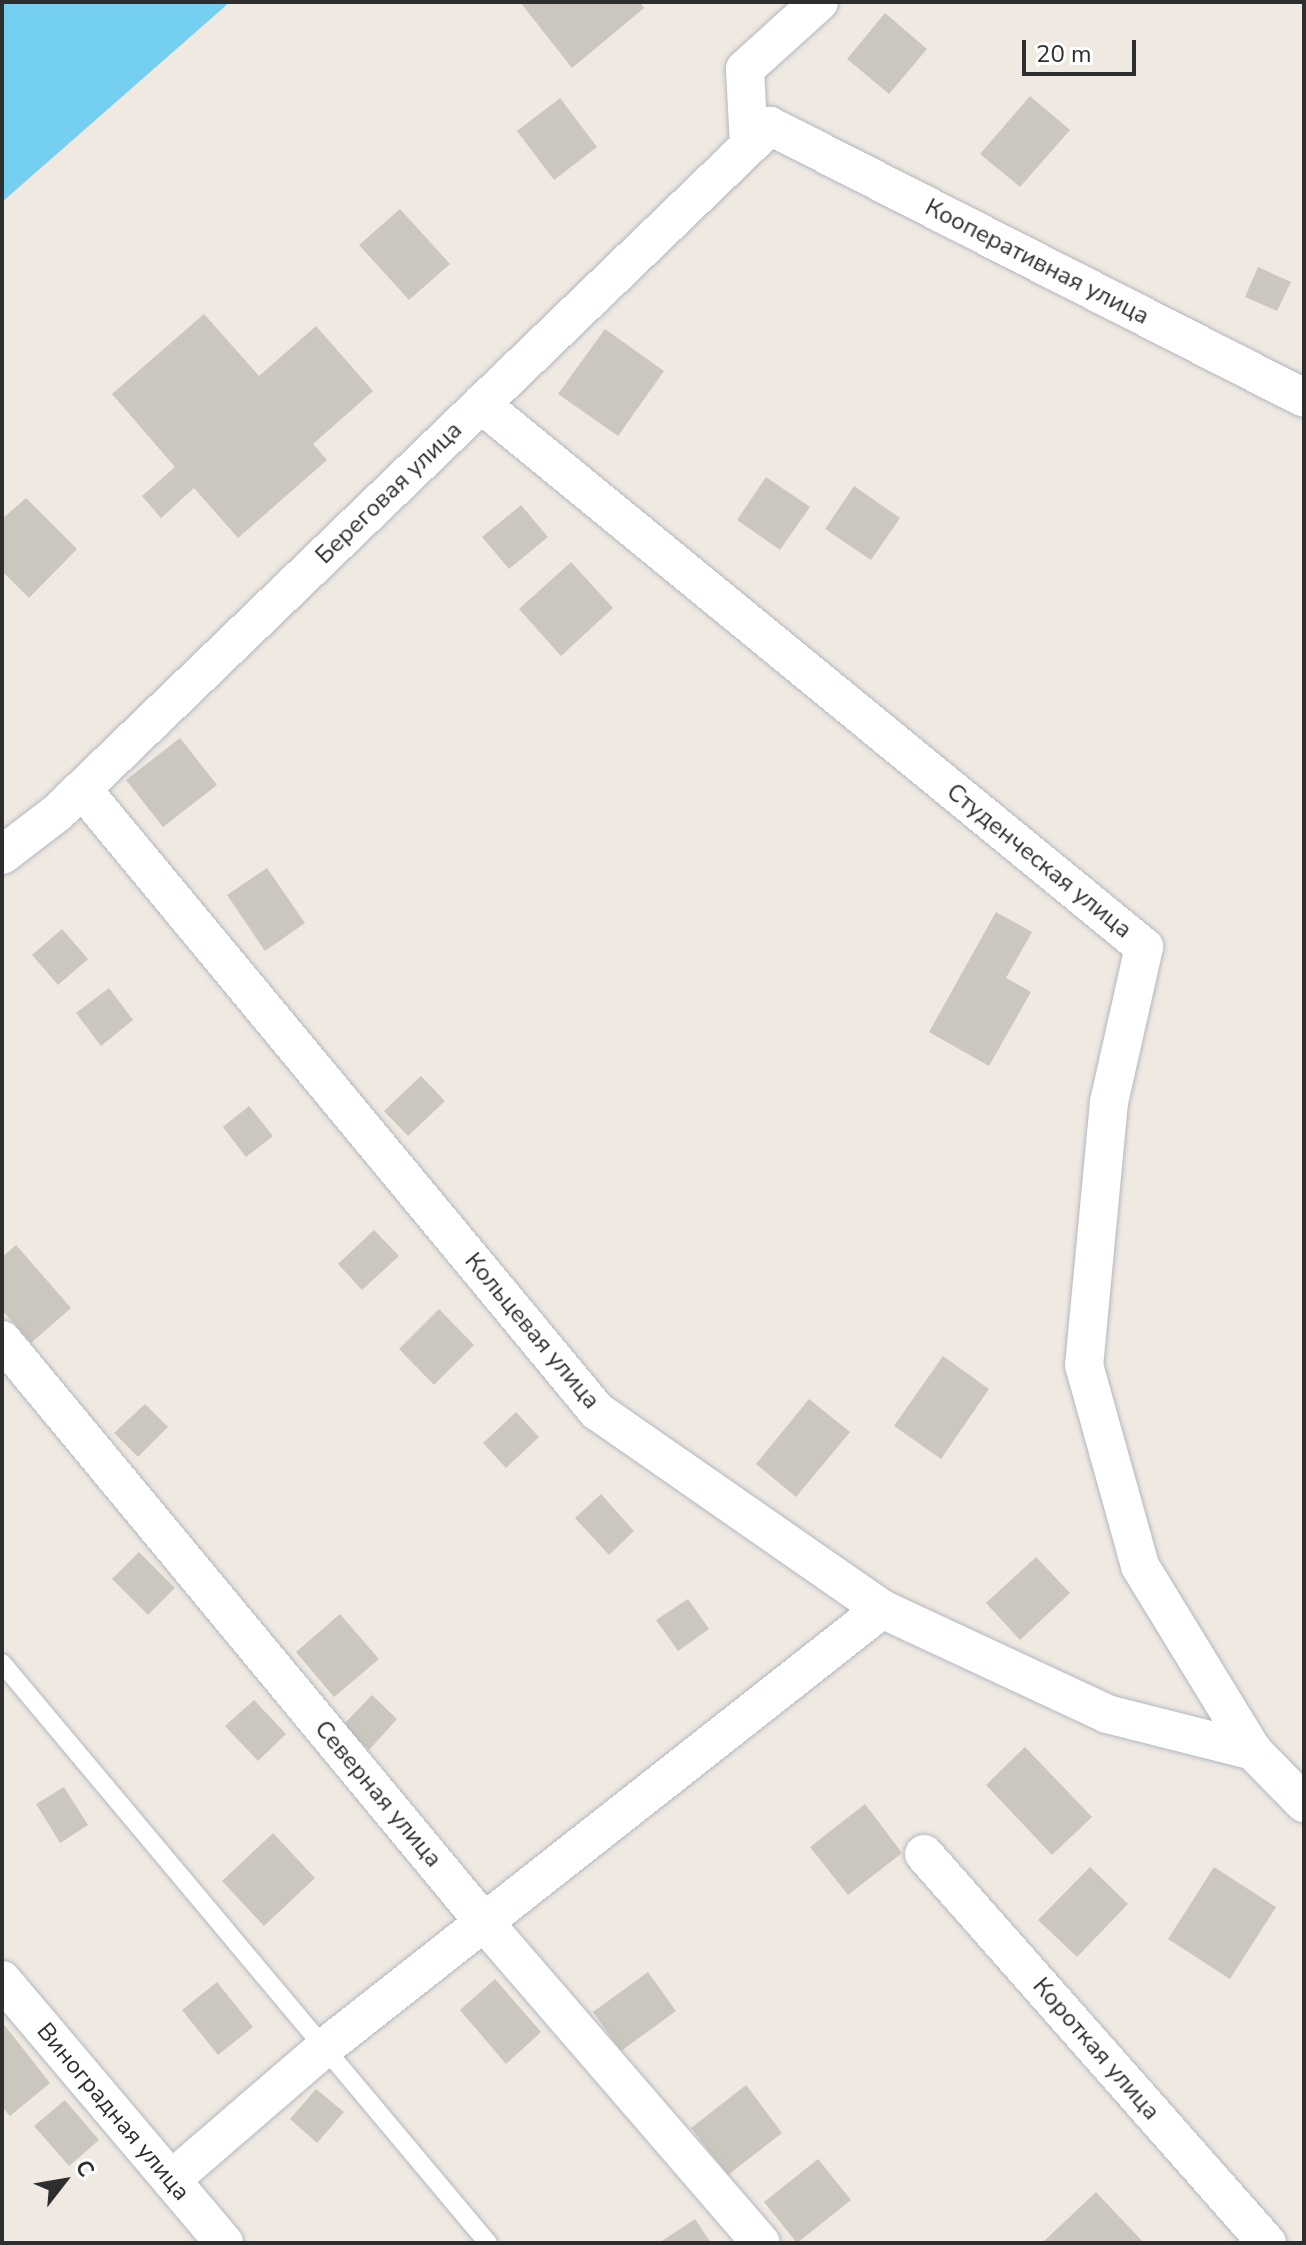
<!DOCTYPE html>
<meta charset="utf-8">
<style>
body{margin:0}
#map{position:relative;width:1306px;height:2245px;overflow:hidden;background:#efe9e1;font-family:"Nunito Sans",sans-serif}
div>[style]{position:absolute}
.water>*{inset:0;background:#75cff0}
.building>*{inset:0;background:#cbc7bf}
.roads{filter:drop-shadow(0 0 2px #b4b7c1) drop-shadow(0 0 2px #b4b7c1)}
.lane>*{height:18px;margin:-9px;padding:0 9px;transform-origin:9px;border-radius:9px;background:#fff}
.street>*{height:38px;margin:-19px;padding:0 19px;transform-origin:19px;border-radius:19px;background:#fff}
span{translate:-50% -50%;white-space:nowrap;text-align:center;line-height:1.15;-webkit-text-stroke:8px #fff;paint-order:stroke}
.street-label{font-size:24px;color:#2e2e2e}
.frame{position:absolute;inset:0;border:4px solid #2e2e2e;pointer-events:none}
.north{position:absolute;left:24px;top:2141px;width:80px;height:80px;-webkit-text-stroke:6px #fff;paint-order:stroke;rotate:59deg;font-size:22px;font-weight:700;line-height:32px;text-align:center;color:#2e2e2e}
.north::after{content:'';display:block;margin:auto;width:28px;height:36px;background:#2e2e2e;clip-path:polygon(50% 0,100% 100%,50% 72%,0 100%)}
.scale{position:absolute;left:1022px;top:40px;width:114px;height:36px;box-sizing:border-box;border:4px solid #2e2e2e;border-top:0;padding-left:10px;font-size:24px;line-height:28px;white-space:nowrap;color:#2e2e2e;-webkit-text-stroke:6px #fff;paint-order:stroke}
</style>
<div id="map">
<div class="water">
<div style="clip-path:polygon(2px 2px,230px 2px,2px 202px)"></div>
</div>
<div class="building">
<div style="clip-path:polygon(520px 2px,640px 2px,644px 8px,572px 68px)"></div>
<div style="clip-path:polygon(885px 13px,927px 49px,889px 94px,847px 59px)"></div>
<div style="clip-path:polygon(1030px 96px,1070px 130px,1020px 187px,980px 154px)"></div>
<div style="clip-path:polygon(560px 98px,597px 147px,554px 180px,517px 131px)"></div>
<div style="clip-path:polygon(400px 209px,450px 264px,409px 300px,359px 245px)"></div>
<div style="clip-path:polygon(1258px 267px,1291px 282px,1277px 311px,1245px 297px)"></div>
<div style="clip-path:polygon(204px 314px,259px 376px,316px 326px,373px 391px,313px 444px,327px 460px,238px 538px,194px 488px,161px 518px,142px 496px,175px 467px,112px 394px)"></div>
<div style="clip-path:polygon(605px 329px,664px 371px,618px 436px,558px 394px)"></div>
<div style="clip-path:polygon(766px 477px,810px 507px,780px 550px,737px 520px)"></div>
<div style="clip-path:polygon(854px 486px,900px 518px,871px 560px,825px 529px)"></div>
<div style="clip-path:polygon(26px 498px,77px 549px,29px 598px,2px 571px,2px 519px)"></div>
<div style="clip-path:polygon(521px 505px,548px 537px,509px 569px,482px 537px)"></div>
<div style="clip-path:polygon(571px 562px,613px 608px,561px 656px,519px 609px)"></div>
<div style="clip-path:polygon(180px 738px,217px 785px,163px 827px,126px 780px)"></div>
<div style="clip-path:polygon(267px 868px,305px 923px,265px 951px,227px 895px)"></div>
<div style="clip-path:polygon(996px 912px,1032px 932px,1006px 978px,1031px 992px,989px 1066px,929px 1032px)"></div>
<div style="clip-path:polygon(62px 929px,88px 959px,58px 985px,32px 955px)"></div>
<div style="clip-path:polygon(109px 988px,133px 1020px,101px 1046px,76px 1013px)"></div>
<div style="clip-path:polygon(421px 1076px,445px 1101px,408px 1136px,384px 1111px)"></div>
<div style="clip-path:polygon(249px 1106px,273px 1136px,246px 1157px,223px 1127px)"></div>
<div style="clip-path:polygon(374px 1230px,399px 1256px,362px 1290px,338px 1264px)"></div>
<div style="clip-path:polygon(16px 1245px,71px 1308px,31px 1343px,2px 1310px,2px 1257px)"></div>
<div style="clip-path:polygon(439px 1309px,474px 1345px,434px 1385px,399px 1349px)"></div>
<div style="clip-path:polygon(943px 1356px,989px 1389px,941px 1459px,894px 1426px)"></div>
<div style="clip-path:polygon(809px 1399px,850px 1432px,796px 1497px,756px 1464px)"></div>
<div style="clip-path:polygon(145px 1404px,168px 1427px,138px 1457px,114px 1433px)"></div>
<div style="clip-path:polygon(516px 1412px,539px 1437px,506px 1468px,483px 1443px)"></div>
<div style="clip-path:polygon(601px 1494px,634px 1531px,609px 1555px,575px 1518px)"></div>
<div style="clip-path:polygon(139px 1552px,175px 1588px,148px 1615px,112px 1579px)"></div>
<div style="clip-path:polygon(1036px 1557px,1070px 1593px,1020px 1640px,986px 1603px)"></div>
<div style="clip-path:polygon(688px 1599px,709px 1629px,678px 1651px,656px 1620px)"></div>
<div style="clip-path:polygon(340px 1614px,379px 1659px,334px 1697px,296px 1652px)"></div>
<div style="clip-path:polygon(372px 1695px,397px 1719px,369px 1750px,343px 1725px)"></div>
<div style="clip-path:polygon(254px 1700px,286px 1734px,258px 1761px,225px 1726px)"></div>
<div style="clip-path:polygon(1025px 1747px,1092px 1817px,1052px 1855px,986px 1785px)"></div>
<div style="clip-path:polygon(64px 1787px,88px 1825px,60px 1843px,36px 1804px)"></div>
<div style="clip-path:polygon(865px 1804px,902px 1853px,848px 1895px,810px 1847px)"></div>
<div style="clip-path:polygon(273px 1833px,315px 1878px,264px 1926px,222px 1881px)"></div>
<div style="clip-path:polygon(1090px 1867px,1128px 1904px,1077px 1957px,1038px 1920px)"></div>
<div style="clip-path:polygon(1214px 1867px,1276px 1907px,1230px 1979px,1168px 1939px)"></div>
<div style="clip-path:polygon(648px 1972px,676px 2011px,621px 2051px,593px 2012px)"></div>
<div style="clip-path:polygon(495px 1979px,541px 2032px,506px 2064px,460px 2010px)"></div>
<div style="clip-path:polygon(217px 1982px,253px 2027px,218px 2055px,182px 2010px)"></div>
<div style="clip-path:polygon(2px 2022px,50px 2083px,10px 2116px,2px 2107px)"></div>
<div style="clip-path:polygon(746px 2085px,782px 2133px,728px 2175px,691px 2128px)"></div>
<div style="clip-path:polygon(316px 2089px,344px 2112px,317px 2143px,290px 2119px)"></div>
<div style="clip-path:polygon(65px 2100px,99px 2140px,69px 2166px,34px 2126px)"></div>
<div style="clip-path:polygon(818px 2159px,851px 2200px,797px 2243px,764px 2202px)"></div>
<div style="clip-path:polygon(1096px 2192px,1144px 2243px,1042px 2243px)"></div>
<div style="clip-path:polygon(695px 2219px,711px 2243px,659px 2243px)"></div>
</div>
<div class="roads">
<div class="lane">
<div style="left:2px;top:1663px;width:757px;rotate:50.04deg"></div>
</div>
<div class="street">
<div style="left:749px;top:146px;width:77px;rotate:-93deg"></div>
<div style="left:745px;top:69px;width:100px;rotate:-42.2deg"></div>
<div style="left:481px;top:404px;width:857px;rotate:39.32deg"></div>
<div style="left:1144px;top:947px;width:159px;rotate:102.7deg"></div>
<div style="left:1109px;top:1102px;width:264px;rotate:95.4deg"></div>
<div style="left:1084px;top:1365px;width:209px;rotate:74.4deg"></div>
<div style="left:1140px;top:1566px;width:217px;rotate:58.6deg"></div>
<div style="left:1253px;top:1751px;width:73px;rotate:45.6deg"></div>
<div style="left:82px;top:789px;width:808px;rotate:50.38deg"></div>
<div style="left:597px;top:1411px;width:347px;rotate:34.8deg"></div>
<div style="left:882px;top:1609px;width:248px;rotate:25deg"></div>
<div style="left:1107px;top:1714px;width:151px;rotate:14.2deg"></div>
<div style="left:2px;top:855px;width:69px;rotate:-37.4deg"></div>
<div style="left:57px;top:813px;width:990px;rotate:-43.94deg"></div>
<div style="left:770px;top:126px;width:599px;rotate:26.99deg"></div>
<div style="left:2px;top:1340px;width:754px;rotate:50.38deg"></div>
<div style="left:483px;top:1921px;width:425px;rotate:49.2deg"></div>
<div style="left:924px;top:1854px;width:519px;rotate:48.6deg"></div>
<div style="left:2px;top:1980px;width:344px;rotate:49.8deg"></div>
<div style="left:171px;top:2180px;width:202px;rotate:-40.8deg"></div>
<div style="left:324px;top:2048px;width:710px;rotate:-38.19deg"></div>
</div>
</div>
<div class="street-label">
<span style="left:1037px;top:262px;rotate:27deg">Кооперативная улица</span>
<span style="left:389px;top:493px;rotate:-44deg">Береговая улица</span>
<span style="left:1039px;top:861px;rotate:39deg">Студенческая улица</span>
<span style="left:532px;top:1331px;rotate:50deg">Кольцевая улица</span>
<span style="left:378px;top:1794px;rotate:50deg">Северная улица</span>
<span style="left:1096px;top:2049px;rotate:49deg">Короткая улица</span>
<span style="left:113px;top:2112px;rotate:50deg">Виноградная улица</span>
</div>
<div class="frame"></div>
<div class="north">С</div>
<div class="scale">20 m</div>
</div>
